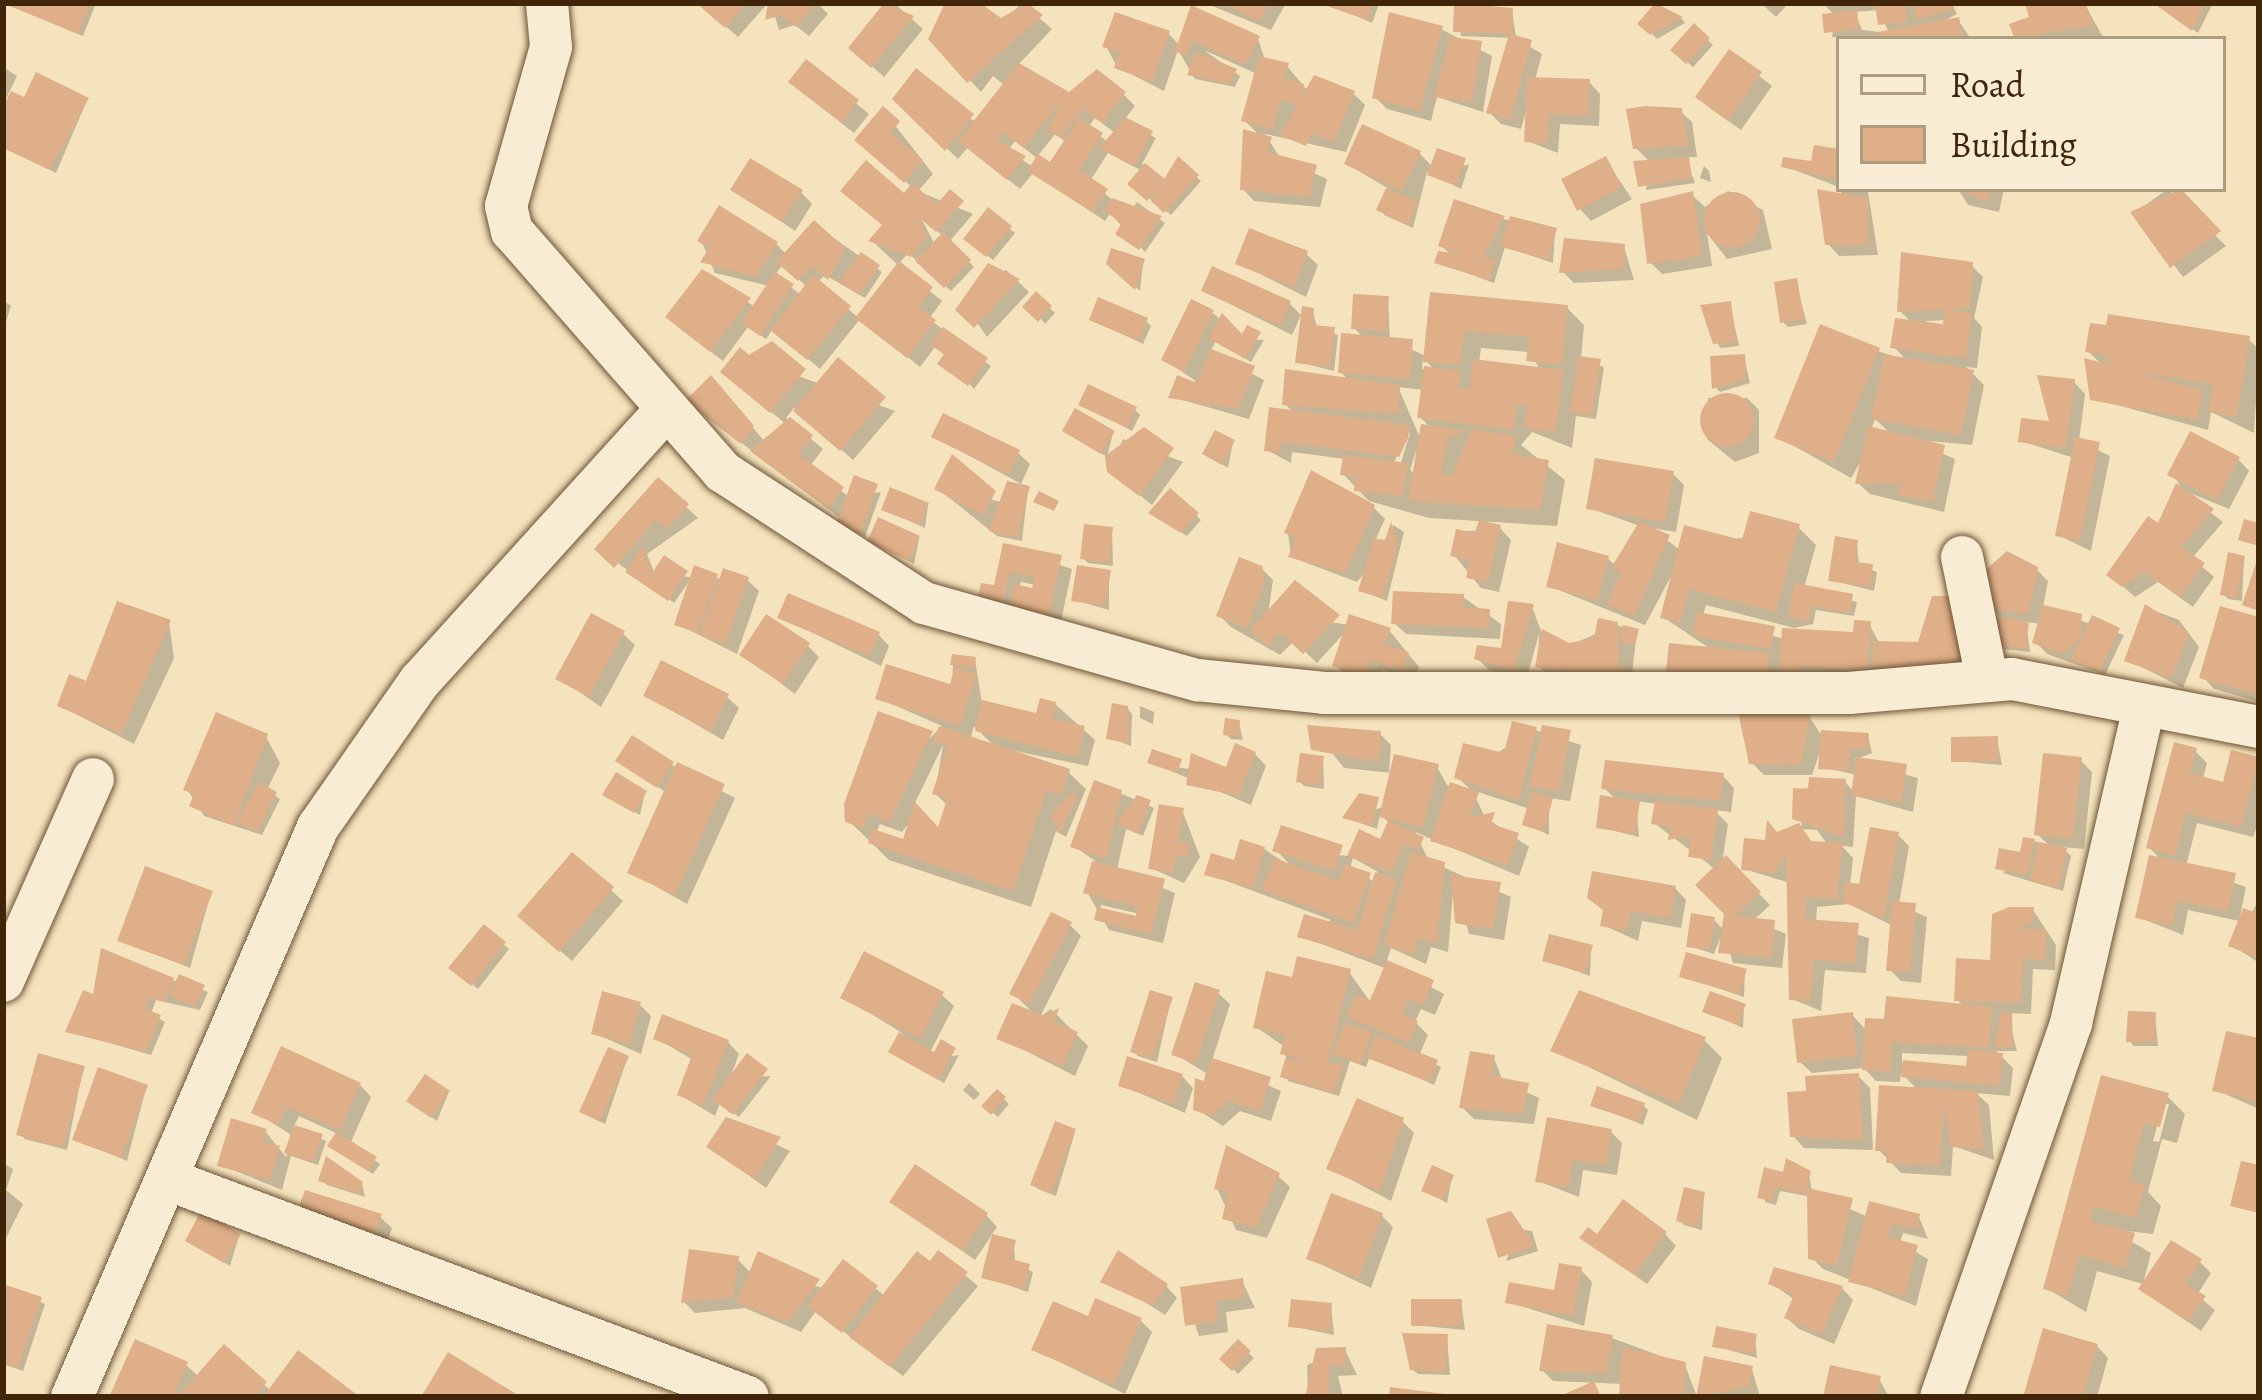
<!DOCTYPE html>
<style>
body{margin:0}
#map{position:relative;width:2262px;height:1400px;overflow:hidden;background:#f4e3bd;font-family:Alegreya,serif}
div>[style]{position:absolute}
.shadow>*{inset:0;background:#0003}
.building>*{inset:0;background:#dfaf89}
.round{border-radius:50%}
.roads{filter:drop-shadow(0 0 3px #6e5435) drop-shadow(0 0 3px #6e5435)}
.minor>*{height:42px;margin:-21px;padding:0 21px;transform-origin:21px;border-radius:21px;background:#f8edd4}
span{translate:-50% -50%;white-space:nowrap;text-align:center;line-height:1.15;-webkit-text-stroke:9px #f8edd4;paint-order:stroke}
.frame{position:absolute;inset:0;border:6px solid #412508;pointer-events:none}
.legend{position:absolute;left:1836px;top:36px;width:390px;height:156px;box-sizing:border-box;background:#f8edd4;border:3px solid #af9d82;margin:0;padding:15px 21px;list-style:none;font-size:36px;color:#412508}
.legend li{display:flex;align-items:center;gap:24px;height:60px}
.legend b{width:60px;border:3px solid #af9d82}
</style>
<div id="map">
<div class="shadow">
<div style="clip-path:polygon(3px 3px,96px 3px,83px 36px)"></div>
<div style="clip-path:polygon(699px 3px,768px 3px,738px 37px)"></div>
<div style="clip-path:polygon(771px 3px,817px 3px,828px 14px,809px 36px,795px 25px,779px 30px)"></div>
<div style="clip-path:polygon(894px 3px,923px 29px,884px 77px,852px 48px)"></div>
<div style="clip-path:polygon(evenodd,952px 3px,975px 3px,1001px 23px,1022px 3px,1052px 29px,1018px 65px,1069px 96px,1124px 95px,1135px 106px,1124px 120px,1156px 138px,1142px 164px,1165px 183px,1178px 161px,1201px 181px,1171px 215px,1131px 184px,1142px 171px,1108px 153px,1090px 181px,1129px 214px,1137px 202px,1165px 223px,1145px 252px,1110px 213px,1105px 221px,1033px 173px,1020px 189px,968px 147px,958px 159px,896px 99px,977px 121px,1005px 86px,993px 76px,981px 92px,931px 38px,952px 3px,1095px 118px,1115px 133px,1108px 142px,1088px 127px,1095px 118px,952px 3px,1056px 133px,1066px 143px,1051px 166px,1037px 157px,1056px 133px,952px 3px,1015px 141px,1038px 159px,1033px 167px,1008px 150px,1015px 141px)"></div>
<div style="clip-path:polygon(1205px 3px,1286px 3px,1271px 30px)"></div>
<div style="clip-path:polygon(1328px 3px,1377px 3px,1379px 4px,1372px 23px)"></div>
<div style="clip-path:polygon(1457px 3px,1512px 10px,1516px 38px,1542px 54px,1535px 80px,1589px 82px,1600px 94px,1599px 126px,1560px 124px,1558px 153px,1527px 141px,1526px 111px,1521px 129px,1501px 124px,1490px 113px,1511px 38px,1461px 36px)"></div>
<div style="clip-path:polygon(1761px 3px,1789px 3px,1776px 17px)"></div>
<div style="clip-path:polygon(evenodd,1823px 3px,1951px 3px,1957px 14px,1940px 23px,1958px 20px,1971px 39px,1832px 37px,1835px 16px,1823px 3px,1879px 10px,1889px 33px,1862px 30px,1855px 12px,1879px 10px)"></div>
<div style="clip-path:polygon(2034px 3px,2084px 3px,2103px 37px,2018px 39px,2013px 26px,2033px 18px)"></div>
<div style="clip-path:polygon(2156px 3px,2210px 3px,2212px 5px,2198px 33px)"></div>
<div style="clip-path:polygon(1656px 7px,1682px 19px,1685px 23px,1657px 39px,1641px 24px)"></div>
<div style="clip-path:polygon(1193px 9px,1258px 39px,1265px 60px,1287px 66px,1310px 94px,1353px 93px,1365px 105px,1346px 152px,1265px 134px,1280px 158px,1327px 179px,1320px 207px,1254px 201px,1243px 189px,1261px 137px,1244px 120px,1257px 74px,1204px 50px,1240px 76px,1235px 87px,1195px 79px,1178px 50px,1164px 91px,1117px 67px,1106px 46px,1169px 34px,1180px 46px)"></div>
<div style="clip-path:polygon(1694px 27px,1713px 45px,1693px 67px,1674px 50px)"></div>
<div style="clip-path:polygon(1441px 29px,1492px 56px,1483px 112px,1437px 97px,1431px 121px,1387px 109px,1375px 97px)"></div>
<div style="clip-path:polygon(1730px 53px,1772px 86px,1741px 130px,1710px 108px)"></div>
<div style="clip-path:polygon(807px 63px,869px 114px,854px 133px,803px 93px)"></div>
<div style="clip-path:polygon(3px 67px,17px 76px,3px 105px)"></div>
<div style="clip-path:polygon(87px 100px,56px 173px,3px 147px,26px 101px)"></div>
<div style="clip-path:polygon(evenodd,883px 110px,933px 174px,918px 191px,973px 214px,949px 242px,974px 267px,951px 291px,908px 253px,898px 265px,942px 301px,929px 319px,991px 366px,974px 389px,936px 346px,920px 367px,860px 319px,820px 369px,773px 329px,766px 339px,748px 327px,723px 361px,680px 328px,703px 273px,755px 307px,769px 286px,715px 273px,701px 240px,776px 244px,787px 255px,814px 224px,882px 272px,865px 298px,825px 275px,817px 283px,859px 318px,899px 266px,872px 241px,912px 187px,869px 151px,883px 110px,921px 218px,943px 236px,935px 245px,921px 218px,883px 110px,783px 264px,807px 287px,801px 295px,775px 275px,783px 264px)"></div>
<div style="clip-path:polygon(1680px 111px,1692px 122px,1697px 157px,1685px 157px,1695px 183px,1646px 190px,1651px 163px,1636px 148px)"></div>
<div style="clip-path:polygon(1839px 151px,1839px 187px,1784px 166px,1814px 164px)"></div>
<div style="clip-path:polygon(1419px 153px,1433px 167px,1469px 165px,1461px 189px,1427px 172px,1413px 228px,1384px 215px,1389px 189px,1347px 164px)"></div>
<div style="clip-path:polygon(1605px 159px,1632px 199px,1591px 221px,1580px 209px)"></div>
<div style="clip-path:polygon(1704px 166px,1709px 171px,1711px 182px,1700px 178px)"></div>
<div style="clip-path:polygon(1842px 189px,1868px 192px,1878px 255px,1839px 256px,1828px 244px)"></div>
<div style="clip-path:polygon(1958px 189px,2004px 189px,1999px 212px,1968px 205px)"></div>
<div style="clip-path:polygon(2168px 189px,2226px 246px,2183px 277px,2134px 213px)"></div>
<div style="clip-path:polygon(734px 190px,801px 192px,812px 204px,795px 231px)"></div>
<div style="clip-path:polygon(1728px 191px,1763px 210px,1772px 249px,1727px 259px,1707px 233px,1712px 266px,1662px 274px,1650px 262px,1692px 195px,1705px 207px)"></div>
<div style="clip-path:polygon(989px 211px,1015px 233px,993px 260px,967px 238px)"></div>
<div style="clip-path:polygon(1503px 219px,1555px 231px,1553px 263px,1505px 247px,1494px 283px,1437px 262px,1452px 256px,1441px 245px)"></div>
<div style="clip-path:polygon(1624px 247px,1634px 280px,1574px 283px,1563px 272px)"></div>
<div style="clip-path:polygon(1306px 254px,1318px 265px,1306px 297px,1238px 263px)"></div>
<div style="clip-path:polygon(1143px 261px,1140px 291px,1109px 263px)"></div>
<div style="clip-path:polygon(evenodd,1971px 265px,1983px 277px,1974px 318px,1982px 327px,1977px 368px,1966px 367px,1984px 385px,1972px 445px,1908px 439px,1955px 459px,1944px 512px,1870px 494px,1858px 483px,1865px 454px,1851px 478px,1778px 437px,1878px 351px,1907px 361px,1894px 347px,1912px 323px,1900px 311px,1971px 265px,1947px 320px,1946px 327px,1926px 325px,1926px 321px,1947px 320px,1971px 265px,1875px 419px,1892px 435px,1871px 430px,1875px 419px)"></div>
<div style="clip-path:polygon(1006px 270px,1029px 292px,987px 337px,962px 301px)"></div>
<div style="clip-path:polygon(1796px 282px,1807px 324px,1788px 327px,1783px 322px)"></div>
<div style="clip-path:polygon(1204px 291px,1289px 303px,1301px 315px,1292px 335px)"></div>
<div style="clip-path:polygon(evenodd,1433px 295px,1567px 308px,1584px 325px,1581px 359px,1604px 367px,1596px 419px,1576px 416px,1572px 448px,1532px 432px,1521px 445px,1565px 480px,1557px 526px,1429px 518px,1369px 501px,1343px 474px,1345px 459px,1292px 452px,1291px 463px,1267px 450px,1294px 413px,1285px 404px,1350px 382px,1341px 372px,1364px 338px,1354px 328px,1388px 299px,1390px 340px,1426px 356px,1433px 295px,1481px 348px,1530px 352px,1540px 370px,1479px 363px,1481px 348px,1433px 295px,1423px 358px,1436px 371px,1422px 369px,1423px 358px,1433px 295px,1398px 387px,1424px 390px,1420px 417px,1432px 429px,1421px 440px,1398px 387px,1433px 295px,1404px 433px,1410px 433px,1398px 472px,1392px 470px,1404px 433px,1433px 295px,1416px 451px,1419px 452px,1416px 475px,1410px 470px,1416px 451px)"></div>
<div style="clip-path:polygon(1036px 296px,1055px 313px,1045px 324px,1029px 303px)"></div>
<div style="clip-path:polygon(3px 300px,11px 306px,3px 331px)"></div>
<div style="clip-path:polygon(1730px 304px,1739px 346px,1721px 348px,1716px 342px)"></div>
<div style="clip-path:polygon(1313px 311px,1317px 328px,1338px 335px,1334px 371px,1298px 362px)"></div>
<div style="clip-path:polygon(1213px 313px,1243px 339px,1264px 340px,1251px 362px,1216px 341px,1210px 352px,1264px 380px,1249px 419px,1172px 397px,1196px 381px,1164px 360px)"></div>
<div style="clip-path:polygon(1092px 319px,1146px 321px,1151px 326px,1143px 344px)"></div>
<div style="clip-path:polygon(2248px 339px,2259px 349px,2254px 433px,2211px 412px,2208px 430px,2092px 398px,2104px 367px,2088px 351px)"></div>
<div style="clip-path:polygon(1744px 357px,1750px 383px,1720px 392px,1715px 387px)"></div>
<div style="clip-path:polygon(748px 358px,895px 411px,853px 460px,794px 408px,786px 418px,823px 449px,810px 466px,849px 497px,881px 492px,865px 537px,701px 412px,722px 391px,765px 442px,786px 424px,735px 383px)"></div>
<div style="clip-path:polygon(2074px 382px,2085px 394px,2079px 441px,2110px 456px,2091px 551px,2058px 535px,2074px 458px,2021px 441px,2053px 424px)"></div>
<div style="clip-path:polygon(1708px 398px,1747px 398px,1759px 410px,1759px 453px,1735px 462px,1707px 439px)"></div>
<div style="clip-path:polygon(1082px 404px,1135px 410px,1140px 415px,1132px 431px)"></div>
<div style="clip-path:polygon(1113px 433px,1107px 457px,1070px 435px)"></div>
<div style="clip-path:polygon(935px 437px,1018px 453px,1030px 464px,1021px 484px)"></div>
<div style="clip-path:polygon(1123px 439px,1183px 462px,1152px 505px,1110px 471px)"></div>
<div style="clip-path:polygon(1233px 442px,1228px 468px,1206px 454px)"></div>
<div style="clip-path:polygon(2238px 459px,2249px 471px,2229px 509px,2178px 488px,2223px 522px,2192px 558px,2214px 577px,2193px 607px,2158px 582px,2135px 597px,2110px 575px,2160px 527px,2179px 483px,2171px 474px)"></div>
<div style="clip-path:polygon(1673px 474px,1684px 485px,1676px 532px,1651px 528px,1680px 550px,1798px 527px,1816px 545px,1804px 588px,1857px 602px,1854px 616px,1816px 610px,1813px 624px,1794px 628px,1706px 605px,1703px 616px,1784px 639px,1855px 636px,1869px 624px,1880px 644px,1920px 645px,1953px 599px,1970px 679px,1879px 669px,1878px 680px,1681px 683px,1712px 650px,1663px 617px,1677px 565px,1645px 625px,1549px 586px,1608px 559px,1616px 566px,1640px 526px,1589px 508px)"></div>
<div style="clip-path:polygon(658px 481px,698px 518px,647px 554px,655px 575px,747px 580px,759px 591px,737px 654px,677px 624px,690px 580px,674px 603px,598px 549px)"></div>
<div style="clip-path:polygon(937px 488px,1002px 502px,1028px 489px,1022px 541px,997px 536px)"></div>
<div style="clip-path:polygon(1170px 492px,1201px 520px,1187px 536px,1157px 517px)"></div>
<div style="clip-path:polygon(928px 505px,925px 528px,884px 509px)"></div>
<div style="clip-path:polygon(1372px 506px,1385px 519px,1375px 541px,1387px 544px,1393px 525px,1404px 532px,1387px 601px,1362px 591px,1369px 567px,1357px 582px,1291px 557px,1288px 532px)"></div>
<div style="clip-path:polygon(1500px 528px,1511px 540px,1499px 592px,1481px 588px,1454px 555px,1459px 532px)"></div>
<div style="clip-path:polygon(1112px 530px,1113px 566px,1088px 563px,1083px 558px)"></div>
<div style="clip-path:polygon(919px 539px,914px 564px,870px 541px)"></div>
<div style="clip-path:polygon(1857px 543px,1859px 565px,1877px 572px,1874px 591px,1831px 580px)"></div>
<div style="clip-path:polygon(evenodd,1005px 547px,1072px 569px,1060px 626px,991px 615px,1005px 547px,1021px 582px,1036px 585px,1035px 591px,1019px 588px,1021px 582px)"></div>
<div style="clip-path:polygon(2244px 559px,2242px 601px,2228px 599px,2223px 594px)"></div>
<div style="clip-path:polygon(1261px 568px,1273px 580px,1268px 614px,1389px 630px,1419px 667px,1414px 680px,1383px 670px,1377px 686px,1347px 676px,1335px 665px,1347px 630px,1317px 663px,1294px 641px,1280px 655px,1231px 627px,1219px 615px)"></div>
<div style="clip-path:polygon(2036px 569px,2048px 581px,2043px 608px,2124px 635px,2105px 675px,2047px 654px,2036px 642px,2041px 624px,2026px 622px,2030px 652px,1993px 648px,2003px 621px,1989px 607px)"></div>
<div style="clip-path:polygon(1109px 573px,1109px 610px,1074px 600px)"></div>
<div style="clip-path:polygon(1463px 597px,1501px 624px,1500px 639px,1406px 634px,1394px 623px)"></div>
<div style="clip-path:polygon(1532px 607px,1541px 631px,1568px 646px,1616px 625px,1637px 631px,1630px 691px,1550px 677px,1538px 666px,1539px 634px,1526px 681px,1489px 670px,1477px 658px,1499px 650px)"></div>
<div style="clip-path:polygon(2147px 608px,2179px 620px,2199px 647px,2183px 688px,2128px 660px)"></div>
<div style="clip-path:polygon(780px 617px,878px 634px,889px 646px,881px 666px)"></div>
<div style="clip-path:polygon(2259px 620px,2259px 702px,2214px 689px,2203px 677px)"></div>
<div style="clip-path:polygon(169px 623px,174px 658px,134px 744px,60px 706px)"></div>
<div style="clip-path:polygon(623px 634px,635px 645px,601px 707px,559px 678px)"></div>
<div style="clip-path:polygon(808px 646px,819px 657px,795px 694px,743px 655px)"></div>
<div style="clip-path:polygon(evenodd,975px 660px,982px 703px,1038px 717px,1055px 704px,1095px 740px,1088px 766px,995px 747px,974px 726px,970px 740px,1068px 772px,1086px 789px,1066px 837px,1056px 831px,1031px 907px,889px 860px,848px 820px,942px 726px,878px 698px,952px 688px,953px 664px,975px 660px,943px 745px,935px 793px,948px 806px,939px 831px,914px 805px,943px 745px,975px 660px,913px 818px,904px 843px,876px 833px,880px 824px,902px 832px,913px 818px)"></div>
<div style="clip-path:polygon(647px 696px,727px 697px,739px 708px,723px 740px)"></div>
<div style="clip-path:polygon(1140px 706px,1154px 712px,1153px 724px,1140px 718px)"></div>
<div style="clip-path:polygon(1127px 708px,1132px 714px,1131px 746px,1110px 738px)"></div>
<div style="clip-path:polygon(evenodd,1809px 716px,1820px 733px,1868px 736px,1872px 753px,1854px 760px,1918px 778px,1913px 812px,1856px 796px,1853px 847px,1842px 846px,1853px 858px,1850px 886px,1862px 888px,1898px 835px,1909px 846px,1899px 905px,1927px 917px,1921px 983px,1901px 981px,1889px 969px,1893px 926px,1849px 904px,1817px 907px,1816px 923px,1869px 938px,1866px 973px,1825px 970px,1821px 1011px,1792px 999px,1790px 883px,1744px 869px,1802px 825px,1796px 790px,1845px 782px,1854px 792px,1857px 775px,1821px 767px,1823px 743px,1812px 775px,1764px 775px,1752px 763px,1809px 716px,1801px 829px,1817px 830px,1828px 845px,1813px 844px,1801px 829px)"></div>
<div style="clip-path:polygon(1239px 723px,1243px 740px,1231px 739px,1226px 734px)"></div>
<div style="clip-path:polygon(evenodd,1313px 729px,1380px 734px,1391px 745px,1389px 772px,1437px 767px,1447px 785px,1474px 793px,1457px 777px,1535px 730px,1581px 745px,1570px 801px,1549px 798px,1549px 835px,1525px 824px,1530px 809px,1472px 790px,1485px 817px,1529px 847px,1519px 876px,1415px 832px,1429px 861px,1511px 897px,1504px 940px,1469px 934px,1454px 880px,1448px 952px,1431px 947px,1426px 964px,1391px 948px,1386px 963px,1444px 994px,1435px 1015px,1421px 1009px,1415px 1022px,1428px 1035px,1419px 1056px,1441px 1067px,1434px 1085px,1370px 1056px,1366px 1067px,1350px 1061px,1339px 1096px,1288px 1081px,1285px 1047px,1256px 1027px,1294px 980px,1349px 972px,1372px 1004px,1387px 969px,1301px 936px,1331px 920px,1208px 874px,1264px 849px,1293px 868px,1276px 850px,1350px 856px,1381px 843px,1390px 824px,1380px 814px,1377px 829px,1346px 818px,1384px 807px,1393px 773px,1344px 768px,1313px 729px,1353px 858px,1378px 872px,1375px 882px,1350px 868px,1353px 858px)"></div>
<div style="clip-path:polygon(266px 737px,280px 763px,267px 790px,280px 799px,262px 835px,204px 816px,187px 789px)"></div>
<div style="clip-path:polygon(1997px 739px,2002px 765px,1954px 761px)"></div>
<div style="clip-path:polygon(2195px 751px,2207px 763px,2203px 779px,2225px 785px,2233px 754px,2259px 760px,2259px 820px,2253px 837px,2197px 823px,2186px 866px,2246px 887px,2239px 921px,2188px 910px,2183px 935px,2138px 917px,2162px 861px,2149px 847px)"></div>
<div style="clip-path:polygon(1255px 754px,1266px 766px,1251px 805px,1150px 762px,1188px 769px,1193px 757px,1227px 770px)"></div>
<div style="clip-path:polygon(1323px 759px,1324px 789px,1304px 786px,1299px 781px)"></div>
<div style="clip-path:polygon(2080px 760px,2092px 772px,2084px 849px,2062px 847px,2071px 856px,2063px 891px,2003px 873px,2034px 841px,2051px 847px,2037px 834px)"></div>
<div style="clip-path:polygon(624px 765px,672px 765px,735px 798px,687px 904px,630px 872px,667px 793px)"></div>
<div style="clip-path:polygon(1723px 776px,1734px 788px,1731px 812px,1714px 810px,1728px 824px,1723px 857px,1770px 905px,1754px 920px,1786px 934px,1782px 968px,1733px 963px,1723px 931px,1714px 954px,1689px 946px,1714px 920px,1723px 929px,1725px 912px,1715px 869px,1654px 823px,1657px 804px,1636px 801px,1639px 837px,1599px 827px,1618px 801px,1604px 788px)"></div>
<div style="clip-path:polygon(645px 793px,640px 815px,611px 799px)"></div>
<div style="clip-path:polygon(evenodd,1120px 793px,1154px 808px,1143px 836px,1126px 829px,1117px 870px,1175px 893px,1163px 943px,1109px 930px,1087px 892px,1095px 861px,1074px 846px,1120px 793px,1101px 905px,1140px 914px,1138px 920px,1100px 910px,1101px 905px)"></div>
<div style="clip-path:polygon(1182px 810px,1200px 857px,1184px 883px,1151px 868px)"></div>
<div style="clip-path:polygon(573px 856px,623px 901px,572px 961px,533px 927px)"></div>
<div style="clip-path:polygon(1675px 888px,1686px 900px,1681px 928px,1642px 921px,1638px 941px,1603px 925px)"></div>
<div style="clip-path:polygon(211px 893px,190px 968px,120px 940px)"></div>
<div style="clip-path:polygon(2259px 900px,2259px 963px,2232px 945px)"></div>
<div style="clip-path:polygon(evenodd,2033px 910px,2056px 945px,2055px 970px,2033px 969px,2031px 1014px,2007px 1013px,2017px 1051px,1996px 1051px,2013px 1068px,2010px 1096px,1976px 1093px,1989px 1105px,1994px 1160px,1953px 1146px,1951px 1176px,1901px 1173px,1878px 1149px,1918px 1090px,1901px 1073px,1900px 1082px,1876px 1081px,1864px 1068px,1812px 1073px,1800px 1062px,1852px 1015px,1867px 1031px,1965px 1007px,1957px 1000px,1993px 963px,1995px 917px,2033px 910px,1902px 1053px,1970px 1056px,1969px 1070px,1902px 1063px,1902px 1053px)"></div>
<div style="clip-path:polygon(1070px 925px,1081px 936px,1040px 1017px,1051px 1009px,1088px 1046px,1075px 1076px,1000px 1038px,1035px 1015px,1013px 993px)"></div>
<div style="clip-path:polygon(484px 928px,509px 949px,478px 989px,452px 967px)"></div>
<div style="clip-path:polygon(1591px 948px,1590px 976px,1545px 960px)"></div>
<div style="clip-path:polygon(1745px 971px,1744px 997px,1682px 976px)"></div>
<div style="clip-path:polygon(172px 980px,208px 992px,200px 1010px,156px 1000px,151px 1014px,165px 1022px,151px 1055px,69px 1031px,95px 998px)"></div>
<div style="clip-path:polygon(1218px 993px,1230px 1004px,1212px 1061px,1281px 1091px,1271px 1121px,1240px 1111px,1223px 1126px,1196px 1109px,1206px 1073px,1175px 1054px)"></div>
<div style="clip-path:polygon(942px 995px,954px 1006px,926px 1060px,959px 1055px,944px 1083px,892px 1051px,902px 1033px,844px 997px)"></div>
<div style="clip-path:polygon(1171px 999px,1157px 1062px,1138px 1056px,1133px 1051px)"></div>
<div style="clip-path:polygon(639px 1004px,651px 1016px,641px 1054px,594px 1033px)"></div>
<div style="clip-path:polygon(1744px 1007px,1743px 1028px,1706px 1011px)"></div>
<div style="clip-path:polygon(2155px 1015px,2158px 1046px,2134px 1046px,2129px 1041px)"></div>
<div style="clip-path:polygon(2229px 1034px,2259px 1041px,2259px 1109px,2216px 1090px)"></div>
<div style="clip-path:polygon(656px 1038px,728px 1042px,739px 1054px,730px 1078px,771px 1076px,739px 1117px,720px 1103px,715px 1116px,680px 1095px,693px 1060px)"></div>
<div style="clip-path:polygon(1704px 1040px,1722px 1058px,1697px 1120px,1554px 1050px)"></div>
<div style="clip-path:polygon(1494px 1058px,1503px 1082px,1539px 1098px,1534px 1124px,1474px 1119px,1462px 1107px)"></div>
<div style="clip-path:polygon(627px 1059px,605px 1124px,588px 1116px,583px 1111px)"></div>
<div style="clip-path:polygon(83px 1068px,67px 1150px,25px 1139px,20px 1134px)"></div>
<div style="clip-path:polygon(1182px 1076px,1193px 1088px,1185px 1113px,1121px 1085px)"></div>
<div style="clip-path:polygon(1858px 1076px,1870px 1088px,1873px 1150px,1804px 1148px,1793px 1136px,1809px 1094px)"></div>
<div style="clip-path:polygon(evenodd,2103px 1079px,2167px 1096px,2185px 1114px,2177px 1143px,2162px 1139px,2148px 1192px,2161px 1206px,2153px 1234px,2110px 1229px,2151px 1253px,2143px 1284px,2097px 1271px,2086px 1312px,2046px 1288px,2103px 1079px,2163px 1104px,2169px 1104px,2159px 1142px,2153px 1141px,2163px 1104px)"></div>
<div style="clip-path:polygon(969px 1083px,980px 1094px,974px 1100px,963px 1090px)"></div>
<div style="clip-path:polygon(360px 1085px,371px 1097px,350px 1144px,380px 1164px,373px 1174px,336px 1150px,338px 1134px,299px 1116px,293px 1128px,326px 1141px,318px 1165px,291px 1156px,282px 1190px,221px 1165px,265px 1131px,286px 1157px,293px 1136px,255px 1112px)"></div>
<div style="clip-path:polygon(146px 1088px,127px 1161px,72px 1136px,76px 1137px)"></div>
<div style="clip-path:polygon(997px 1093px,1009px 1104px,998px 1117px,985px 1106px)"></div>
<div style="clip-path:polygon(448px 1094px,437px 1121px,415px 1105px)"></div>
<div style="clip-path:polygon(1594px 1105px,1643px 1105px,1648px 1110px,1643px 1125px)"></div>
<div style="clip-path:polygon(727px 1121px,790px 1151px,766px 1188px,710px 1147px)"></div>
<div style="clip-path:polygon(1402px 1121px,1414px 1133px,1391px 1201px,1329px 1168px)"></div>
<div style="clip-path:polygon(1075px 1132px,1056px 1196px,1038px 1189px,1033px 1184px)"></div>
<div style="clip-path:polygon(1611px 1132px,1622px 1143px,1617px 1175px,1583px 1170px,1579px 1197px,1538px 1181px)"></div>
<div style="clip-path:polygon(3px 1163px,13px 1169px,6px 1190px,23px 1204px,3px 1244px)"></div>
<div style="clip-path:polygon(1766px 1171px,1809px 1174px,1812px 1192px,1868px 1217px,1919px 1217px,1928px 1239px,1903px 1233px,1900px 1243px,1928px 1259px,1916px 1306px,1823px 1269px,1811px 1257px,1812px 1197px,1780px 1191px,1776px 1205px,1765px 1202px)"></div>
<div style="clip-path:polygon(1278px 1176px,1290px 1187px,1267px 1238px,1236px 1230px,1217px 1188px)"></div>
<div style="clip-path:polygon(1452px 1177px,1447px 1203px,1424px 1190px)"></div>
<div style="clip-path:polygon(322px 1180px,362px 1184px,365px 1197px,327px 1185px)"></div>
<div style="clip-path:polygon(307px 1194px,380px 1217px,392px 1228px,384px 1252px)"></div>
<div style="clip-path:polygon(1704px 1195px,1702px 1230px,1684px 1225px,1679px 1220px)"></div>
<div style="clip-path:polygon(893px 1202px,986px 1215px,997px 1227px,975px 1260px)"></div>
<div style="clip-path:polygon(1381px 1215px,1393px 1227px,1371px 1288px,1310px 1259px)"></div>
<div style="clip-path:polygon(1518px 1229px,1532px 1231px,1538px 1251px,1506px 1261px)"></div>
<div style="clip-path:polygon(1665px 1234px,1676px 1246px,1647px 1284px,1583px 1238px)"></div>
<div style="clip-path:polygon(239px 1236px,230px 1266px,193px 1245px)"></div>
<div style="clip-path:polygon(1014px 1242px,1015px 1263px,1033px 1272px,1028px 1292px,984px 1277px)"></div>
<div style="clip-path:polygon(939px 1254px,978px 1286px,903px 1376px,816px 1311px,801px 1332px,745px 1308px,695px 1313px,684px 1302px,737px 1259px,752px 1274px,825px 1288px,844px 1264px,885px 1296px)"></div>
<div style="clip-path:polygon(2200px 1262px,2211px 1273px,2197px 1295px,2215px 1310px,2201px 1331px,2142px 1289px)"></div>
<div style="clip-path:polygon(1581px 1270px,1592px 1282px,1584px 1326px,1508px 1302px,1556px 1293px)"></div>
<div style="clip-path:polygon(1242px 1281px,1255px 1308px,1226px 1312px,1228px 1332px,1199px 1336px,1183px 1290px)"></div>
<div style="clip-path:polygon(1771px 1283px,1842px 1288px,1853px 1300px,1834px 1344px,1799px 1329px,1787px 1318px,1795px 1300px)"></div>
<div style="clip-path:polygon(3px 1284px,45px 1304px,23px 1371px,3px 1364px)"></div>
<div style="clip-path:polygon(1117px 1284px,1166px 1286px,1177px 1298px,1165px 1315px)"></div>
<div style="clip-path:polygon(1461px 1302px,1465px 1330px,1414px 1325px)"></div>
<div style="clip-path:polygon(1331px 1305px,1334px 1335px,1291px 1326px)"></div>
<div style="clip-path:polygon(1089px 1320px,1140px 1320px,1152px 1332px,1125px 1394px,1035px 1350px)"></div>
<div style="clip-path:polygon(1447px 1337px,1450px 1375px,1418px 1374px,1412px 1369px)"></div>
<div style="clip-path:polygon(1755px 1337px,1757px 1358px,1715px 1346px)"></div>
<div style="clip-path:polygon(1612px 1338px,1685px 1365px,1696px 1394px,1752px 1369px,1760px 1397px,1622px 1397px,1623px 1384px,1553px 1381px,1542px 1370px)"></div>
<div style="clip-path:polygon(1238px 1343px,1254px 1358px,1238px 1374px,1223px 1359px)"></div>
<div style="clip-path:polygon(2097px 1346px,2108px 1358px,2097px 1397px,2026px 1397px)"></div>
<div style="clip-path:polygon(224px 1349px,271px 1391px,355px 1397px,112px 1397px,186px 1365px,199px 1377px)"></div>
<div style="clip-path:polygon(1345px 1350px,1357px 1375px,1338px 1376px,1343px 1397px,1308px 1397px,1307px 1365px)"></div>
<div style="clip-path:polygon(1879px 1379px,1889px 1397px,1826px 1397px)"></div>
</div>
<div class="building">
<div style="clip-path:polygon(3px 3px,90px 3px,78px 34px)"></div>
<div style="clip-path:polygon(696px 3px,747px 3px,725px 28px)"></div>
<div style="clip-path:polygon(768px 3px,817px 3px,796px 27px,781px 15px,765px 20px)"></div>
<div style="clip-path:polygon(884px 3px,914px 16px,871px 68px,848px 48px)"></div>
<div style="clip-path:polygon(945px 3px,980px 3px,1001px 18px,1027px 3px,1043px 15px,967px 83px,928px 39px)"></div>
<div style="clip-path:polygon(1221px 3px,1269px 3px,1259px 21px)"></div>
<div style="clip-path:polygon(1318px 3px,1373px 3px,1367px 20px)"></div>
<div style="clip-path:polygon(1454px 3px,1513px 8px,1512px 34px,1532px 40px,1510px 120px,1486px 113px,1509px 34px,1453px 32px)"></div>
<div style="clip-path:polygon(1655px 3px,1683px 17px,1650px 35px,1637px 24px)"></div>
<div style="clip-path:polygon(1875px 3px,1905px 3px,1907px 22px,1878px 25px)"></div>
<div style="clip-path:polygon(1914px 3px,1953px 3px,1954px 9px,1916px 20px)"></div>
<div style="clip-path:polygon(2025px 3px,2085px 3px,2094px 25px,2015px 39px,2009px 24px,2029px 17px)"></div>
<div style="clip-path:polygon(2153px 3px,2206px 3px,2192px 31px)"></div>
<div style="clip-path:polygon(1191px 5px,1260px 36px,1246px 65px,1192px 41px,1186px 56px,1175px 51px)"></div>
<div style="clip-path:polygon(1857px 10px,1859px 29px,1824px 33px,1822px 14px)"></div>
<div style="clip-path:polygon(1115px 12px,1170px 31px,1152px 82px,1114px 68px,1119px 52px,1102px 47px)"></div>
<div style="clip-path:polygon(1389px 12px,1443px 26px,1420px 111px,1372px 98px)"></div>
<div style="clip-path:polygon(1959px 17px,1963px 39px,1879px 39px,1878px 32px)"></div>
<div style="clip-path:polygon(1694px 23px,1710px 38px,1686px 64px,1670px 50px)"></div>
<div style="clip-path:polygon(1450px 37px,1482px 41px,1472px 102px,1434px 97px)"></div>
<div style="clip-path:polygon(1729px 49px,1762px 72px,1728px 121px,1695px 97px)"></div>
<div style="clip-path:polygon(1196px 52px,1237px 69px,1230px 84px,1187px 75px)"></div>
<div style="clip-path:polygon(1259px 56px,1289px 63px,1284px 78px,1304px 84px,1298px 105px,1281px 100px,1273px 130px,1241px 121px)"></div>
<div style="clip-path:polygon(806px 59px,859px 100px,842px 123px,788px 82px)"></div>
<div style="clip-path:polygon(1019px 63px,1069px 92px,1097px 69px,1126px 92px,1102px 123px,1083px 109px,1060px 138px,1048px 130px,1061px 100px,1024px 148px,1003px 132px,996px 140px,1026px 156px,1007px 180px,958px 141px)"></div>
<div style="clip-path:polygon(916px 68px,974px 114px,945px 151px,892px 99px)"></div>
<div style="clip-path:polygon(36px 72px,89px 98px,50px 170px,3px 148px,3px 107px,11px 91px,24px 97px)"></div>
<div style="clip-path:polygon(1314px 75px,1355px 91px,1334px 142px,1311px 133px,1306px 146px,1280px 135px)"></div>
<div style="clip-path:polygon(1527px 77px,1590px 79px,1588px 116px,1549px 114px,1548px 143px,1524px 142px)"></div>
<div style="clip-path:polygon(883px 106px,900px 121px,891px 133px,923px 160px,904px 183px,854px 140px)"></div>
<div style="clip-path:polygon(1645px 106px,1682px 108px,1688px 146px,1633px 149px,1626px 109px)"></div>
<div style="clip-path:polygon(1125px 117px,1153px 131px,1134px 166px,1100px 148px)"></div>
<div style="clip-path:polygon(1079px 118px,1103px 133px,1079px 170px,1108px 189px,1092px 212px,1027px 171px,1038px 154px,1050px 162px)"></div>
<div style="clip-path:polygon(1362px 124px,1421px 151px,1402px 191px,1344px 164px)"></div>
<div style="clip-path:polygon(1243px 129px,1272px 137px,1267px 152px,1317px 165px,1309px 197px,1240px 190px)"></div>
<div style="clip-path:polygon(1814px 145px,1839px 149px,1839px 180px,1781px 167px,1783px 157px,1811px 161px)"></div>
<div style="clip-path:polygon(1437px 148px,1466px 158px,1456px 186px,1427px 175px)"></div>
<div style="clip-path:polygon(1178px 156px,1199px 175px,1164px 213px,1151px 201px)"></div>
<div style="clip-path:polygon(1606px 156px,1622px 187px,1577px 211px,1561px 179px)"></div>
<div style="clip-path:polygon(1689px 157px,1692px 178px,1638px 187px,1633px 161px)"></div>
<div style="clip-path:polygon(750px 158px,803px 190px,782px 222px,730px 190px)"></div>
<div style="clip-path:polygon(866px 160px,904px 193px,912px 183px,937px 204px,950px 189px,964px 201px,936px 232px,917px 216px,928px 237px,911px 257px,868px 241px,882px 225px,840px 191px)"></div>
<div style="clip-path:polygon(1145px 163px,1165px 179px,1147px 201px,1127px 184px)"></div>
<div style="clip-path:polygon(1386px 188px,1418px 202px,1408px 225px,1376px 210px)"></div>
<div style="clip-path:polygon(1817px 189px,1868px 198px,1867px 245px,1825px 245px)"></div>
<div style="clip-path:polygon(1955px 189px,1991px 189px,1988px 202px)"></div>
<div style="clip-path:polygon(2181px 189px,2221px 231px,2170px 268px,2130px 212px)"></div>
<div style="clip-path:polygon(1693px 191px,1702px 256px,1647px 264px,1640px 204px)"></div>
<div class="round" style="left:1704px;top:192px;width:56px;height:56px"></div>
<div style="clip-path:polygon(1112px 198px,1162px 216px,1139px 250px,1115px 234px,1122px 223px,1104px 211px)"></div>
<div style="clip-path:polygon(1454px 199px,1505px 216px,1481px 261px,1438px 246px)"></div>
<div style="clip-path:polygon(719px 205px,778px 242px,756px 277px,700px 262px,709px 248px,697px 241px)"></div>
<div style="clip-path:polygon(988px 207px,1012px 226px,986px 257px,963px 239px)"></div>
<div style="clip-path:polygon(1510px 216px,1557px 228px,1549px 260px,1501px 247px)"></div>
<div style="clip-path:polygon(814px 220px,845px 248px,828px 280px,812px 266px,798px 281px,776px 262px)"></div>
<div style="clip-path:polygon(1249px 228px,1308px 251px,1294px 287px,1235px 264px)"></div>
<div style="clip-path:polygon(943px 232px,971px 260px,944px 288px,915px 261px)"></div>
<div style="clip-path:polygon(1564px 238px,1625px 244px,1623px 269px,1559px 273px)"></div>
<div style="clip-path:polygon(1111px 248px,1145px 259px,1135px 290px,1106px 264px)"></div>
<div style="clip-path:polygon(1438px 251px,1496px 259px,1489px 280px,1434px 263px)"></div>
<div style="clip-path:polygon(861px 252px,880px 265px,859px 295px,839px 281px)"></div>
<div style="clip-path:polygon(1901px 252px,1973px 262px,1970px 308px,1897px 312px)"></div>
<div style="clip-path:polygon(899px 261px,933px 287px,918px 307px,936px 320px,907px 358px,855px 318px)"></div>
<div style="clip-path:polygon(988px 263px,1020px 279px,974px 328px,955px 310px)"></div>
<div style="clip-path:polygon(1212px 266px,1291px 301px,1281px 326px,1201px 291px)"></div>
<div style="clip-path:polygon(702px 269px,751px 298px,710px 352px,665px 317px)"></div>
<div style="clip-path:polygon(775px 272px,794px 284px,760px 336px,741px 323px)"></div>
<div style="clip-path:polygon(813px 275px,851px 306px,807px 360px,770px 330px)"></div>
<div style="clip-path:polygon(1797px 278px,1804px 319px,1780px 323px,1774px 282px)"></div>
<div style="clip-path:polygon(1036px 291px,1052px 306px,1038px 322px,1022px 307px)"></div>
<div style="clip-path:polygon(1430px 292px,1568px 305px,1562px 365px,1526px 361px,1529px 337px,1464px 331px,1460px 365px,1423px 362px)"></div>
<div style="clip-path:polygon(1353px 294px,1389px 296px,1386px 331px,1351px 329px)"></div>
<div style="clip-path:polygon(1098px 297px,1148px 318px,1138px 341px,1089px 320px)"></div>
<div style="clip-path:polygon(1191px 299px,1214px 310px,1184px 372px,1161px 360px)"></div>
<div style="clip-path:polygon(1731px 301px,1736px 342px,1713px 344px,1700px 305px)"></div>
<div style="clip-path:polygon(1302px 306px,1314px 308px,1313px 325px,1335px 327px,1330px 367px,1295px 363px)"></div>
<div style="clip-path:polygon(1945px 309px,1972px 313px,1966px 358px,1890px 348px,1895px 318px,1943px 324px)"></div>
<div style="clip-path:polygon(1222px 313px,1242px 334px,1247px 325px,1261px 332px,1245px 359px,1208px 338px)"></div>
<div style="clip-path:polygon(2108px 314px,2250px 336px,2237px 417px,2208px 412px,2213px 384px,2106px 367px,2107px 355px,2085px 352px,2090px 323px,2106px 325px)"></div>
<div style="clip-path:polygon(1820px 324px,1880px 348px,1834px 462px,1774px 438px)"></div>
<div style="clip-path:polygon(943px 327px,988px 358px,968px 386px,937px 364px,944px 354px,930px 345px)"></div>
<div style="clip-path:polygon(1341px 333px,1413px 339px,1410px 379px,1338px 373px)"></div>
<div style="clip-path:polygon(772px 341px,806px 369px,770px 413px,720px 372px,740px 347px,749px 355px)"></div>
<div style="clip-path:polygon(1211px 349px,1255px 366px,1238px 409px,1168px 398px,1177px 375px,1197px 383px)"></div>
<div style="clip-path:polygon(1745px 354px,1746px 379px,1712px 389px,1710px 356px)"></div>
<div style="clip-path:polygon(1884px 354px,1974px 370px,1961px 435px,1871px 419px)"></div>
<div style="clip-path:polygon(1579px 356px,1601px 359px,1592px 415px,1570px 412px)"></div>
<div style="clip-path:polygon(838px 357px,886px 397px,840px 451px,793px 411px)"></div>
<div style="clip-path:polygon(2084px 358px,2203px 390px,2197px 420px,2090px 400px)"></div>
<div style="clip-path:polygon(1473px 359px,1563px 370px,1556px 432px,1524px 428px,1527px 406px,1517px 404px,1514px 430px,1417px 418px,1424px 366px,1461px 371px,1459px 388px,1469px 389px)"></div>
<div style="clip-path:polygon(1285px 369px,1400px 385px,1398px 414px,1282px 405px)"></div>
<div style="clip-path:polygon(711px 375px,754px 426px,741px 444px,685px 401px)"></div>
<div style="clip-path:polygon(2037px 375px,2075px 379px,2066px 448px,2018px 442px,2021px 418px,2049px 421px)"></div>
<div style="clip-path:polygon(1088px 384px,1137px 407px,1127px 428px,1078px 405px)"></div>
<div class="round" style="left:1700px;top:393px;width:54px;height:54px"></div>
<div style="clip-path:polygon(1269px 407px,1410px 425px,1408px 438px,1399px 457px,1281px 442px,1280px 453px,1264px 451px)"></div>
<div style="clip-path:polygon(1075px 408px,1115px 431px,1101px 454px,1062px 431px)"></div>
<div style="clip-path:polygon(943px 413px,1020px 450px,1009px 475px,931px 437px)"></div>
<div style="clip-path:polygon(790px 417px,813px 435px,799px 455px,844px 487px,828px 509px,750px 451px)"></div>
<div style="clip-path:polygon(1421px 424px,1467px 431px,1448px 438px,1441px 474px,1452px 475px,1472px 429px,1516px 436px,1513px 454px,1549px 460px,1540px 510px,1408px 501px)"></div>
<div style="clip-path:polygon(1868px 426px,1945px 445px,1933px 502px,1898px 495px,1901px 483px,1855px 484px)"></div>
<div style="clip-path:polygon(1144px 427px,1174px 448px,1139px 496px,1107px 472px,1105px 456px)"></div>
<div style="clip-path:polygon(1215px 430px,1235px 440px,1222px 465px,1202px 454px)"></div>
<div style="clip-path:polygon(2190px 431px,2240px 457px,2217px 500px,2167px 475px)"></div>
<div style="clip-path:polygon(2075px 437px,2100px 442px,2080px 541px,2055px 536px)"></div>
<div style="clip-path:polygon(952px 454px,996px 491px,983px 515px,934px 489px)"></div>
<div style="clip-path:polygon(1343px 455px,1408px 463px,1403px 496px,1354px 491px,1356px 477px,1340px 475px)"></div>
<div style="clip-path:polygon(1595px 458px,1674px 471px,1665px 522px,1586px 509px)"></div>
<div style="clip-path:polygon(1311px 470px,1375px 505px,1346px 573px,1288px 557px,1296px 537px,1284px 533px)"></div>
<div style="clip-path:polygon(854px 475px,878px 484px,860px 534px,836px 525px)"></div>
<div style="clip-path:polygon(658px 477px,689px 504px,667px 529px,656px 520px,614px 568px,594px 549px)"></div>
<div style="clip-path:polygon(1007px 481px,1030px 486px,1017px 538px,989px 531px)"></div>
<div style="clip-path:polygon(2176px 483px,2214px 509px,2181px 547px,2205px 563px,2180px 597px,2144px 572px,2122px 587px,2106px 575px,2148px 516px,2158px 523px)"></div>
<div style="clip-path:polygon(890px 487px,929px 503px,920px 525px,881px 510px)"></div>
<div style="clip-path:polygon(1170px 488px,1199px 513px,1181px 533px,1148px 513px)"></div>
<div style="clip-path:polygon(1039px 491px,1059px 501px,1054px 511px,1033px 502px)"></div>
<div style="clip-path:polygon(1750px 511px,1800px 524px,1776px 612px,1689px 589px,1680px 623px,1660px 618px,1684px 525px,1742px 540px)"></div>
<div style="clip-path:polygon(878px 517px,920px 536px,909px 561px,867px 542px)"></div>
<div style="clip-path:polygon(2244px 519px,2259px 523px,2259px 546px,2238px 540px)"></div>
<div style="clip-path:polygon(1479px 520px,1501px 525px,1488px 582px,1466px 578px,1470px 560px,1450px 556px,1456px 529px,1475px 533px)"></div>
<div style="clip-path:polygon(1391px 522px,1398px 545px,1382px 598px,1358px 591px,1374px 538px,1385px 540px)"></div>
<div style="clip-path:polygon(1639px 522px,1670px 535px,1634px 616px,1607px 604px,1621px 572px,1611px 568px)"></div>
<div style="clip-path:polygon(1084px 524px,1113px 527px,1109px 563px,1080px 559px)"></div>
<div style="clip-path:polygon(1835px 536px,1858px 540px,1855px 562px,1873px 564px,1870px 587px,1828px 581px)"></div>
<div style="clip-path:polygon(1557px 542px,1609px 556px,1598px 600px,1546px 587px)"></div>
<div style="clip-path:polygon(1003px 543px,1062px 555px,1049px 616px,1011px 609px,1015px 584px,1032px 588px,1035px 577px,1010px 572px,1002px 609px,976px 604px,981px 583px,994px 585px)"></div>
<div style="clip-path:polygon(643px 545px,652px 573px,664px 555px,688px 571px,668px 601px,625px 572px)"></div>
<div style="clip-path:polygon(2007px 551px,2038px 567px,2029px 614px,1987px 609px,1980px 575px)"></div>
<div style="clip-path:polygon(2228px 552px,2245px 556px,2237px 598px,2220px 595px)"></div>
<div style="clip-path:polygon(1239px 557px,1262px 566px,1265px 582px,1247px 628px,1216px 616px)"></div>
<div style="clip-path:polygon(2258px 557px,2259px 557px,2259px 611px,2242px 605px)"></div>
<div style="clip-path:polygon(694px 565px,718px 574px,698px 633px,674px 625px)"></div>
<div style="clip-path:polygon(1077px 565px,1111px 570px,1105px 606px,1071px 601px)"></div>
<div style="clip-path:polygon(723px 568px,749px 577px,725px 644px,700px 635px)"></div>
<div style="clip-path:polygon(1295px 580px,1340px 615px,1303px 654px,1280px 632px,1267px 646px,1250px 630px)"></div>
<div style="clip-path:polygon(1795px 583px,1853px 594px,1850px 613px,1812px 606px,1809px 621px,1788px 617px)"></div>
<div style="clip-path:polygon(1393px 591px,1464px 594px,1463px 607px,1490px 609px,1489px 628px,1391px 624px)"></div>
<div style="clip-path:polygon(788px 593px,880px 632px,869px 656px,777px 618px)"></div>
<div style="clip-path:polygon(1932px 596px,1955px 596px,1960px 669px,1872px 667px,1873px 641px,1918px 642px)"></div>
<div style="clip-path:polygon(117px 601px,171px 620px,122px 734px,57px 706px,69px 674px,86px 681px)"></div>
<div style="clip-path:polygon(1508px 601px,1534px 604px,1514px 671px,1474px 659px,1477px 645px,1501px 648px)"></div>
<div style="clip-path:polygon(2145px 604px,2189px 633px,2171px 678px,2124px 661px)"></div>
<div style="clip-path:polygon(2043px 605px,2082px 614px,2080px 639px,2063px 654px,2032px 643px)"></div>
<div style="clip-path:polygon(2220px 606px,2259px 617px,2259px 695px,2199px 678px)"></div>
<div style="clip-path:polygon(1697px 612px,1775px 626px,1770px 649px,1693px 636px)"></div>
<div style="clip-path:polygon(591px 613px,625px 631px,589px 697px,555px 679px)"></div>
<div style="clip-path:polygon(766px 614px,810px 643px,783px 684px,739px 655px)"></div>
<div style="clip-path:polygon(1349px 614px,1391px 628px,1385px 645px,1409px 652px,1403px 671px,1371px 660px,1366px 677px,1332px 666px)"></div>
<div style="clip-path:polygon(2092px 615px,2120px 628px,2100px 672px,2071px 660px)"></div>
<div style="clip-path:polygon(1988px 616px,2029px 621px,2026px 649px,1985px 644px)"></div>
<div style="clip-path:polygon(1598px 618px,1618px 622px,1619px 681px,1535px 667px,1542px 629px,1569px 643px,1594px 638px)"></div>
<div style="clip-path:polygon(1854px 620px,1871px 621px,1868px 670px,1798px 666px,1797px 687px,1778px 686px,1782px 628px,1853px 632px)"></div>
<div style="clip-path:polygon(1623px 625px,1639px 629px,1635px 645px,1619px 642px)"></div>
<div style="clip-path:polygon(1669px 643px,1770px 653px,1766px 679px,1666px 672px)"></div>
<div style="clip-path:polygon(952px 654px,976px 657px,975px 668px,950px 665px)"></div>
<div style="clip-path:polygon(661px 660px,729px 694px,711px 731px,643px 696px)"></div>
<div style="clip-path:polygon(886px 664px,950px 684px,955px 667px,977px 674px,960px 726px,875px 699px)"></div>
<div style="clip-path:polygon(1040px 698px,1056px 702px,1052px 718px,1085px 726px,1077px 757px,975px 731px,982px 700px,1036px 713px)"></div>
<div style="clip-path:polygon(1112px 703px,1128px 706px,1128px 743px,1106px 739px)"></div>
<div style="clip-path:polygon(878px 711px,933px 731px,890px 822px,868px 814px,863px 828px,845px 822px,844px 804px)"></div>
<div style="clip-path:polygon(216px 712px,268px 734px,234px 826px,189px 806px,194px 794px,183px 790px)"></div>
<div style="clip-path:polygon(1738px 712px,1811px 713px,1801px 765px,1749px 764px)"></div>
<div style="clip-path:polygon(1225px 718px,1240px 720px,1239px 737px,1223px 735px)"></div>
<div style="clip-path:polygon(1512px 721px,1537px 727px,1519px 800px,1454px 778px,1463px 743px,1504px 753px)"></div>
<div style="clip-path:polygon(1307px 725px,1381px 731px,1379px 762px,1311px 750px)"></div>
<div style="clip-path:polygon(1542px 725px,1571px 730px,1559px 792px,1530px 786px)"></div>
<div style="clip-path:polygon(939px 726px,1070px 769px,1061px 795px,1047px 790px,1013px 891px,868px 843px,873px 829px,903px 839px,915px 802px,938px 827px,947px 799px,932px 794px,948px 745px,933px 741px)"></div>
<div style="clip-path:polygon(1821px 730px,1869px 733px,1868px 749px,1851px 748px,1849px 771px,1818px 769px)"></div>
<div style="clip-path:polygon(632px 735px,674px 762px,657px 788px,615px 761px)"></div>
<div style="clip-path:polygon(1998px 736px,1998px 761px,1951px 762px,1951px 737px)"></div>
<div style="clip-path:polygon(2174px 742px,2197px 748px,2190px 773px,2223px 782px,2231px 750px,2259px 757px,2241px 827px,2186px 813px,2175px 856px,2146px 848px)"></div>
<div style="clip-path:polygon(1235px 743px,1256px 752px,1239px 796px,1186px 785px,1191px 753px,1226px 767px)"></div>
<div style="clip-path:polygon(1152px 749px,1182px 759px,1177px 773px,1147px 763px)"></div>
<div style="clip-path:polygon(1300px 753px,1324px 756px,1320px 785px,1296px 782px)"></div>
<div style="clip-path:polygon(2043px 753px,2082px 757px,2073px 839px,2034px 835px)"></div>
<div style="clip-path:polygon(1394px 754px,1439px 764px,1423px 827px,1379px 817px)"></div>
<div style="clip-path:polygon(1856px 757px,1907px 764px,1902px 802px,1851px 796px)"></div>
<div style="clip-path:polygon(1605px 760px,1724px 773px,1721px 801px,1601px 789px)"></div>
<div style="clip-path:polygon(677px 762px,725px 784px,675px 895px,627px 873px)"></div>
<div style="clip-path:polygon(616px 772px,647px 791px,634px 813px,602px 795px)"></div>
<div style="clip-path:polygon(1809px 777px,1846px 779px,1843px 837px,1792px 819px,1793px 788px,1808px 789px)"></div>
<div style="clip-path:polygon(1094px 780px,1122px 790px,1106px 859px,1070px 847px)"></div>
<div style="clip-path:polygon(258px 782px,277px 792px,257px 832px,237px 823px)"></div>
<div style="clip-path:polygon(1450px 782px,1479px 792px,1470px 817px,1495px 812px,1491px 824px,1519px 833px,1508px 866px,1430px 841px)"></div>
<div style="clip-path:polygon(1072px 792px,1078px 796px,1060px 834px,1051px 814px)"></div>
<div style="clip-path:polygon(1531px 792px,1553px 798px,1544px 832px,1522px 825px)"></div>
<div style="clip-path:polygon(1359px 793px,1379px 797px,1372px 826px,1342px 818px)"></div>
<div style="clip-path:polygon(1137px 795px,1151px 800px,1138px 833px,1116px 824px)"></div>
<div style="clip-path:polygon(1600px 795px,1640px 801px,1635px 834px,1596px 828px)"></div>
<div style="clip-path:polygon(1655px 801px,1718px 809px,1711px 860px,1688px 857px,1691px 836px,1668px 840px,1670px 827px,1651px 824px)"></div>
<div style="clip-path:polygon(1159px 804px,1184px 808px,1178px 841px,1190px 843px,1188px 856px,1176px 855px,1173px 873px,1148px 869px)"></div>
<div style="clip-path:polygon(1767px 820px,1777px 832px,1799px 823px,1811px 841px,1843px 843px,1837px 899px,1806px 897px,1805px 919px,1859px 923px,1855px 963px,1814px 960px,1810px 1001px,1789px 1000px,1786px 853px,1775px 873px,1741px 870px,1744px 838px,1765px 840px)"></div>
<div style="clip-path:polygon(1388px 821px,1424px 837px,1418px 850px,1405px 844px,1392px 872px,1347px 856px,1359px 829px,1380px 839px)"></div>
<div style="clip-path:polygon(1281px 825px,1343px 845px,1334px 871px,1272px 851px)"></div>
<div style="clip-path:polygon(1870px 827px,1899px 832px,1884px 918px,1842px 902px,1846px 882px,1859px 884px)"></div>
<div style="clip-path:polygon(2023px 837px,2035px 839px,2028px 875px,1995px 869px,1999px 848px,2020px 852px)"></div>
<div style="clip-path:polygon(1240px 839px,1265px 847px,1253px 888px,1204px 875px,1211px 853px,1234px 860px)"></div>
<div style="clip-path:polygon(2039px 842px,2067px 848px,2059px 888px,2030px 881px)"></div>
<div style="clip-path:polygon(572px 852px,614px 887px,559px 952px,517px 916px)"></div>
<div style="clip-path:polygon(1411px 852px,1445px 862px,1437px 943px,1419px 938px,1415px 954px,1384px 945px)"></div>
<div style="clip-path:polygon(1726px 855px,1761px 892px,1736px 916px,1775px 920px,1772px 958px,1718px 953px,1724px 914px,1695px 885px)"></div>
<div style="clip-path:polygon(2149px 855px,2236px 873px,2228px 911px,2177px 901px,2172px 926px,2135px 918px)"></div>
<div style="clip-path:polygon(1274px 858px,1338px 881px,1345px 864px,1371px 873px,1353px 923px,1262px 890px)"></div>
<div style="clip-path:polygon(1092px 861px,1165px 879px,1151px 934px,1094px 920px,1097px 907px,1136px 916px,1138px 907px,1083px 893px)"></div>
<div style="clip-path:polygon(145px 866px,213px 891px,184px 965px,117px 941px)"></div>
<div style="clip-path:polygon(1592px 871px,1676px 886px,1670px 918px,1631px 911px,1627px 931px,1600px 926px,1603px 910px,1587px 898px)"></div>
<div style="clip-path:polygon(1375px 872px,1397px 879px,1373px 959px,1297px 937px,1304px 914px,1358px 930px)"></div>
<div style="clip-path:polygon(1451px 875px,1501px 882px,1493px 930px,1455px 923px)"></div>
<div style="clip-path:polygon(1892px 901px,1916px 903px,1910px 972px,1886px 971px)"></div>
<div style="clip-path:polygon(2009px 907px,2034px 907px,2033px 923px,2017px 929px,2046px 930px,2045px 960px,2023px 959px,2021px 1003px,1954px 1001px,1956px 958px,1990px 960px,1992px 914px)"></div>
<div style="clip-path:polygon(2243px 908px,2259px 914px,2259px 958px,2228px 946px)"></div>
<div style="clip-path:polygon(1051px 912px,1072px 922px,1029px 1004px,1009px 994px)"></div>
<div style="clip-path:polygon(1691px 913px,1715px 917px,1710px 950px,1686px 947px)"></div>
<div style="clip-path:polygon(484px 924px,506px 942px,471px 986px,448px 968px)"></div>
<div style="clip-path:polygon(1549px 934px,1593px 945px,1585px 973px,1542px 961px)"></div>
<div style="clip-path:polygon(101px 948px,174px 978px,164px 1002px,151px 997px,146px 1009px,161px 1015px,146px 1052px,65px 1032px,83px 990px,93px 994px)"></div>
<div style="clip-path:polygon(864px 951px,944px 992px,920px 1039px,840px 998px)"></div>
<div style="clip-path:polygon(1686px 952px,1747px 969px,1739px 994px,1679px 977px)"></div>
<div style="clip-path:polygon(1297px 956px,1351px 969px,1328px 1065px,1280px 1054px,1285px 1035px,1253px 1028px,1266px 971px,1292px 977px)"></div>
<div style="clip-path:polygon(1387px 960px,1434px 980px,1423px 1006px,1409px 1000px,1403px 1014px,1418px 1021px,1409px 1043px,1347px 1017px,1356px 995px,1370px 1000px)"></div>
<div style="clip-path:polygon(179px 974px,205px 985px,195px 1007px,169px 996px)"></div>
<div style="clip-path:polygon(1195px 982px,1220px 990px,1196px 1063px,1171px 1055px)"></div>
<div style="clip-path:polygon(1150px 990px,1173px 997px,1152px 1059px,1130px 1052px)"></div>
<div style="clip-path:polygon(1579px 990px,1706px 1037px,1679px 1104px,1550px 1051px)"></div>
<div style="clip-path:polygon(602px 991px,641px 1002px,629px 1044px,591px 1034px)"></div>
<div style="clip-path:polygon(1710px 991px,1746px 1004px,1738px 1025px,1702px 1012px)"></div>
<div style="clip-path:polygon(1886px 996px,1992px 1007px,1989px 1048px,1892px 1042px,1890px 1072px,1862px 1070px,1865px 1018px,1884px 1019px)"></div>
<div style="clip-path:polygon(1012px 1003px,1045px 1016px,1059px 1008px,1054px 1022px,1078px 1032px,1063px 1066px,996px 1039px)"></div>
<div style="clip-path:polygon(2128px 1011px,2156px 1012px,2154px 1042px,2126px 1042px)"></div>
<div style="clip-path:polygon(1853px 1012px,1857px 1056px,1797px 1063px,1792px 1019px)"></div>
<div style="clip-path:polygon(2001px 1013px,2012px 1013px,2013px 1047px,1994px 1047px)"></div>
<div style="clip-path:polygon(662px 1014px,729px 1040px,703px 1106px,677px 1095px,692px 1055px,653px 1039px)"></div>
<div style="clip-path:polygon(1345px 1023px,1372px 1032px,1361px 1064px,1333px 1054px)"></div>
<div style="clip-path:polygon(2226px 1031px,2259px 1038px,2256px 1101px,2212px 1091px)"></div>
<div style="clip-path:polygon(899px 1032px,934px 1052px,941px 1039px,956px 1048px,938px 1080px,888px 1052px)"></div>
<div style="clip-path:polygon(1376px 1035px,1438px 1060px,1429px 1082px,1367px 1058px)"></div>
<div style="clip-path:polygon(281px 1046px,361px 1083px,340px 1130px,287px 1107px,278px 1125px,251px 1113px)"></div>
<div style="clip-path:polygon(608px 1047px,629px 1056px,600px 1121px,579px 1112px)"></div>
<div style="clip-path:polygon(1968px 1050px,2003px 1053px,2000px 1086px,1901px 1077px,1903px 1060px,1966px 1066px)"></div>
<div style="clip-path:polygon(1470px 1051px,1495px 1055px,1492px 1076px,1529px 1083px,1523px 1114px,1459px 1108px)"></div>
<div style="clip-path:polygon(38px 1053px,85px 1066px,63px 1147px,16px 1135px)"></div>
<div style="clip-path:polygon(747px 1053px,768px 1069px,733px 1115px,712px 1099px)"></div>
<div style="clip-path:polygon(1127px 1056px,1183px 1074px,1174px 1104px,1118px 1086px)"></div>
<div style="clip-path:polygon(1212px 1058px,1271px 1077px,1260px 1111px,1227px 1101px,1211px 1116px,1193px 1110px,1195px 1078px,1204px 1081px)"></div>
<div style="clip-path:polygon(1285px 1059px,1343px 1064px,1334px 1093px,1280px 1077px)"></div>
<div style="clip-path:polygon(98px 1067px,148px 1085px,121px 1158px,72px 1140px)"></div>
<div style="clip-path:polygon(1859px 1073px,1863px 1140px,1790px 1137px,1787px 1092px,1806px 1091px,1805px 1076px)"></div>
<div style="clip-path:polygon(425px 1074px,450px 1091px,431px 1118px,406px 1101px)"></div>
<div style="clip-path:polygon(2101px 1075px,2169px 1093px,2160px 1127px,2144px 1123px,2129px 1181px,2145px 1185px,2136px 1218px,2094px 1207px,2091px 1221px,2135px 1233px,2125px 1268px,2080px 1255px,2068px 1296px,2043px 1289px)"></div>
<div style="clip-path:polygon(1879px 1085px,1978px 1091px,1984px 1149px,1950px 1147px,1945px 1102px,1940px 1166px,1886px 1163px,1887px 1151px,1875px 1151px)"></div>
<div style="clip-path:polygon(1597px 1086px,1645px 1103px,1639px 1122px,1590px 1106px)"></div>
<div style="clip-path:polygon(997px 1089px,1006px 1097px,991px 1115px,981px 1106px)"></div>
<div style="clip-path:polygon(1357px 1098px,1404px 1118px,1380px 1192px,1326px 1169px)"></div>
<div style="clip-path:polygon(726px 1117px,781px 1137px,754px 1179px,706px 1147px)"></div>
<div style="clip-path:polygon(1547px 1117px,1612px 1129px,1606px 1165px,1573px 1160px,1568px 1187px,1535px 1182px)"></div>
<div style="clip-path:polygon(231px 1118px,267px 1129px,263px 1142px,280px 1146px,270px 1180px,217px 1166px)"></div>
<div style="clip-path:polygon(1055px 1121px,1076px 1129px,1051px 1193px,1030px 1185px)"></div>
<div style="clip-path:polygon(294px 1125px,323px 1134px,313px 1162px,284px 1153px)"></div>
<div style="clip-path:polygon(336px 1132px,377px 1157px,368px 1171px,327px 1146px)"></div>
<div style="clip-path:polygon(1226px 1145px,1280px 1173px,1256px 1228px,1222px 1219px,1228px 1193px,1214px 1189px)"></div>
<div style="clip-path:polygon(326px 1156px,363px 1182px,360px 1194px,318px 1181px)"></div>
<div style="clip-path:polygon(1786px 1158px,1811px 1171px,1807px 1188px,1853px 1198px,1837px 1266px,1808px 1259px,1807px 1194px,1775px 1187px,1772px 1201px,1757px 1198px,1764px 1167px,1783px 1172px)"></div>
<div style="clip-path:polygon(2241px 1161px,2259px 1165px,2259px 1213px,2230px 1206px)"></div>
<div style="clip-path:polygon(915px 1164px,988px 1213px,962px 1251px,889px 1202px)"></div>
<div style="clip-path:polygon(1432px 1165px,1454px 1175px,1442px 1200px,1421px 1191px)"></div>
<div style="clip-path:polygon(1684px 1187px,1705px 1192px,1698px 1227px,1676px 1221px)"></div>
<div style="clip-path:polygon(305px 1190px,382px 1214px,372px 1242px,295px 1218px)"></div>
<div style="clip-path:polygon(1331px 1193px,1383px 1213px,1359px 1278px,1306px 1259px)"></div>
<div style="clip-path:polygon(1623px 1199px,1667px 1232px,1634px 1275px,1579px 1238px,1588px 1227px,1597px 1234px)"></div>
<div style="clip-path:polygon(1869px 1201px,1920px 1214px,1917px 1230px,1892px 1223px,1888px 1237px,1918px 1245px,1905px 1296px,1848px 1282px)"></div>
<div style="clip-path:polygon(201px 1211px,241px 1234px,224px 1263px,185px 1241px)"></div>
<div style="clip-path:polygon(1511px 1211px,1535px 1246px,1498px 1258px,1486px 1219px)"></div>
<div style="clip-path:polygon(992px 1234px,1016px 1240px,1011px 1259px,1030px 1264px,1024px 1289px,981px 1278px)"></div>
<div style="clip-path:polygon(2171px 1240px,2202px 1259px,2185px 1284px,2206px 1296px,2188px 1322px,2138px 1289px)"></div>
<div style="clip-path:polygon(689px 1249px,739px 1256px,733px 1297px,681px 1303px)"></div>
<div style="clip-path:polygon(938px 1250px,968px 1272px,890px 1367px,849px 1337px,917px 1251px,930px 1261px)"></div>
<div style="clip-path:polygon(1118px 1250px,1168px 1284px,1153px 1306px,1100px 1282px)"></div>
<div style="clip-path:polygon(758px 1251px,820px 1279px,789px 1322px,736px 1303px)"></div>
<div style="clip-path:polygon(843px 1259px,878px 1286px,842px 1333px,807px 1306px)"></div>
<div style="clip-path:polygon(1559px 1263px,1582px 1267px,1573px 1316px,1505px 1303px,1509px 1282px,1554px 1290px)"></div>
<div style="clip-path:polygon(1774px 1267px,1843px 1286px,1822px 1334px,1784px 1318px,1794px 1295px,1768px 1284px)"></div>
<div style="clip-path:polygon(1243px 1278px,1245px 1297px,1216px 1301px,1218px 1321px,1185px 1326px,1180px 1287px)"></div>
<div style="clip-path:polygon(3px 1284px,42px 1297px,18px 1368px,3px 1363px)"></div>
<div style="clip-path:polygon(1095px 1298px,1142px 1318px,1114px 1385px,1031px 1350px,1053px 1301px,1088px 1316px)"></div>
<div style="clip-path:polygon(1291px 1299px,1332px 1303px,1330px 1331px,1288px 1327px)"></div>
<div style="clip-path:polygon(1411px 1299px,1462px 1299px,1461px 1326px,1411px 1326px)"></div>
<div style="clip-path:polygon(1547px 1324px,1613px 1335px,1607px 1373px,1539px 1371px)"></div>
<div style="clip-path:polygon(1716px 1326px,1757px 1334px,1753px 1354px,1712px 1347px)"></div>
<div style="clip-path:polygon(2043px 1328px,2098px 1344px,2083px 1397px,2023px 1397px)"></div>
<div style="clip-path:polygon(1402px 1333px,1448px 1334px,1446px 1372px,1410px 1370px)"></div>
<div style="clip-path:polygon(135px 1339px,188px 1362px,173px 1397px,109px 1397px)"></div>
<div style="clip-path:polygon(1238px 1339px,1251px 1351px,1232px 1371px,1219px 1359px)"></div>
<div style="clip-path:polygon(224px 1344px,267px 1382px,254px 1397px,177px 1397px)"></div>
<div style="clip-path:polygon(1346px 1347px,1346px 1365px,1329px 1365px,1329px 1392px,1344px 1397px,1305px 1397px,1316px 1348px)"></div>
<div style="clip-path:polygon(1622px 1347px,1686px 1362px,1684px 1397px,1619px 1397px)"></div>
<div style="clip-path:polygon(298px 1350px,360px 1397px,263px 1397px)"></div>
<div style="clip-path:polygon(448px 1352px,521px 1397px,421px 1397px)"></div>
<div style="clip-path:polygon(1704px 1356px,1753px 1366px,1748px 1387px,1696px 1397px)"></div>
<div style="clip-path:polygon(1830px 1365px,1881px 1376px,1876px 1397px,1823px 1397px)"></div>
<div style="clip-path:polygon(1594px 1381px,1601px 1397px,1558px 1397px)"></div>
<div style="clip-path:polygon(1390px 1387px,1445px 1394px,1445px 1397px,1389px 1397px)"></div>
</div>
<div class="roads">
<div class="minor">
<div style="left:547px;top:3px;width:44px;rotate:84.8deg"></div>
<div style="left:551px;top:47px;width:165px;rotate:105.8deg"></div>
<div style="left:506px;top:206px;width:26px;rotate:77deg"></div>
<div style="left:512px;top:231px;width:320px;rotate:48.8deg"></div>
<div style="left:723px;top:472px;width:240px;rotate:33.1deg"></div>
<div style="left:924px;top:603px;width:284px;rotate:15.8deg"></div>
<div style="left:1197px;top:680px;width:128px;rotate:5.8deg"></div>
<div style="left:1324px;top:693px;width:525px"></div>
<div style="left:1849px;top:693px;width:164px;rotate:-4.9deg"></div>
<div style="left:2012px;top:679px;width:252px;rotate:11deg"></div>
<div style="left:1962px;top:557px;width:125px;rotate:78.4deg"></div>
<div style="left:3px;top:981px;width:221px;rotate:-66deg"></div>
<div style="left:172px;top:1181px;width:615px;rotate:20.56deg"></div>
<div style="left:72px;top:1397px;width:621px;rotate:-66.66deg"></div>
<div style="left:318px;top:827px;width:178px;rotate:-55.1deg"></div>
<div style="left:420px;top:681px;width:359px;rotate:-47.8deg"></div>
<div style="left:1941px;top:1397px;width:396px;rotate:-70.8deg"></div>
<div style="left:2071px;top:1023px;width:321px;rotate:-77deg"></div>
</div>
</div>
<div class="frame"></div>
<ul class="legend">
<li><b style="height:15px;background:#f8edd4"></b>Road</li>
<li><b style="height:33px;background:#dfaf89"></b>Building</li>
</ul>
</div>
